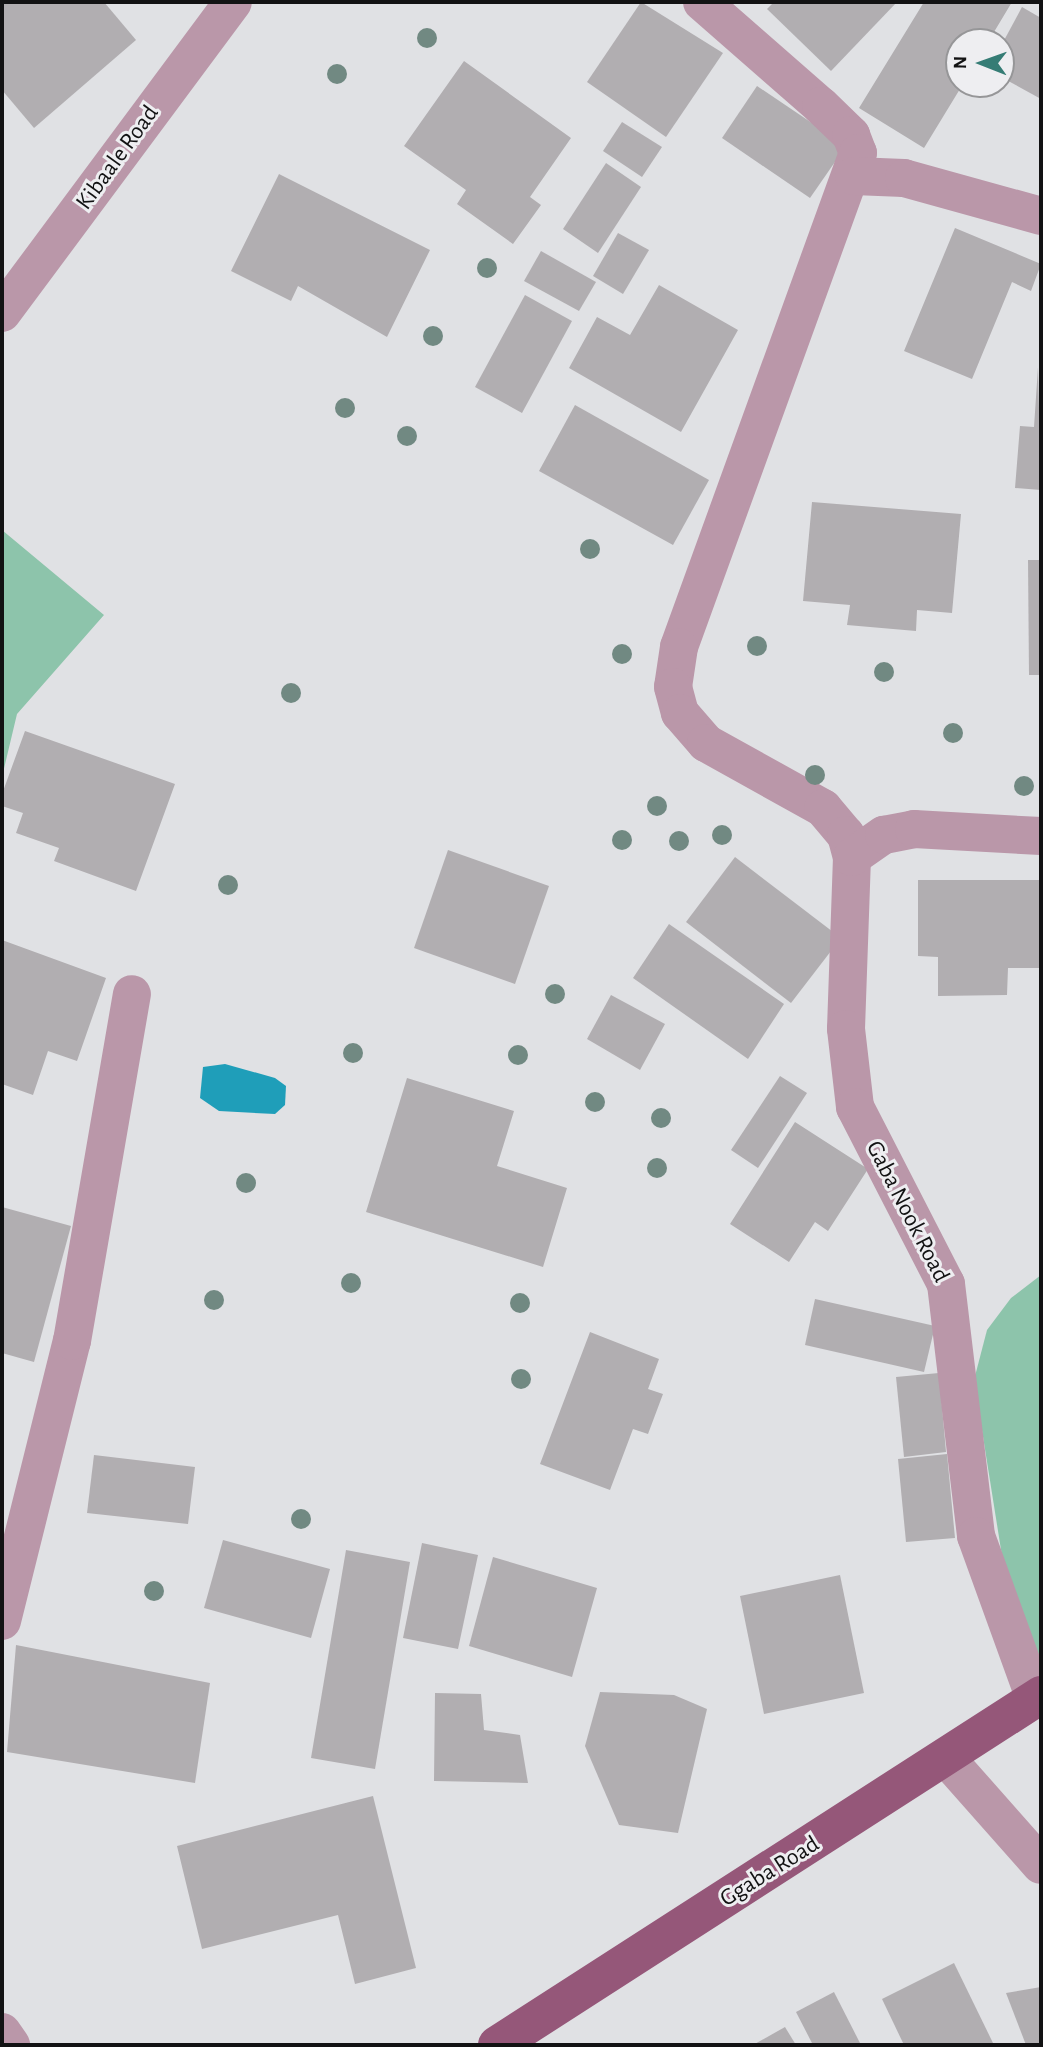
<!DOCTYPE html>
<style>
body{margin:0}
#map{position:relative;width:1043px;height:2047px;overflow:hidden;background:#e0e1e4;font-family:"Alegreya Sans",sans-serif}
div>[style]{position:absolute}
.green>*{inset:0;background:#8dc4ab}
.water>*{inset:0;background:#1f9eb9}
.building>*{inset:0;background:#b1aeb1}
.minor>*{height:38px;margin:-19px;padding:0 19px;transform-origin:19px;border-radius:19px;background:#ba97a9}
.major>*{height:38px;margin:-19px;padding:0 19px;transform-origin:19px;border-radius:19px;background:#955779}
.trees>*{width:20px;height:20px;margin:-10px;border-radius:50%;background:#718982}
span{translate:-50% -50%;white-space:nowrap;text-align:center;line-height:1.15;-webkit-text-stroke:6px #eeeef1;paint-order:stroke}
.street-label{font-size:24px;color:#121213}
.frame{position:absolute;inset:0;border:4px solid #121213;pointer-events:none}
.north{position:absolute;left:945px;top:28px;width:70px;height:70px;box-sizing:border-box;background:#eeeef1;border:2px solid #969698;border-radius:50%;rotate:271deg;font-size:19px;font-weight:700;line-height:28px;text-align:center;color:#121213}
.north::after{content:'';display:block;margin:auto;width:24px;height:32px;background:#357c75;clip-path:polygon(50% 0,100% 100%,50% 72%,0 100%)}
</style>
<div id="map">
<div class="green">
<div style="clip-path:polygon(2px 530px,104px 615px,17px 714px,2px 777px)"></div>
<div style="clip-path:polygon(1041px 1275px,1041px 1658px,1027px 1642px,1002px 1556px,974px 1380px,987px 1330px,1011px 1298px)"></div>
</div>
<div class="water">
<div style="clip-path:polygon(225px 1064px,275px 1078px,286px 1086px,285px 1105px,275px 1114px,219px 1111px,200px 1098px,203px 1067px)"></div>
</div>
<div class="building">
<div style="clip-path:polygon(2px 2px,104px 2px,136px 40px,34px 128px,2px 90px)"></div>
<div style="clip-path:polygon(641px 2px,723px 53px,666px 137px,587px 82px)"></div>
<div style="clip-path:polygon(774px 2px,897px 2px,831px 71px,767px 9px)"></div>
<div style="clip-path:polygon(924px 2px,1012px 2px,988px 42px,959px 42px,963px 84px,924px 148px,859px 108px)"></div>
<div style="clip-path:polygon(1022px 7px,1041px 18px,1041px 99px,1001px 77px,1001px 46px)"></div>
<div style="clip-path:polygon(464px 61px,571px 138px,530px 197px,541px 205px,513px 244px,457px 204px,466px 190px,404px 146px)"></div>
<div style="clip-path:polygon(757px 86px,846px 146px,810px 198px,722px 138px)"></div>
<div style="clip-path:polygon(622px 122px,662px 147px,642px 177px,603px 151px)"></div>
<div style="clip-path:polygon(606px 163px,641px 187px,598px 253px,563px 229px)"></div>
<div style="clip-path:polygon(279px 174px,430px 250px,387px 337px,298px 286px,291px 301px,231px 271px)"></div>
<div style="clip-path:polygon(955px 228px,1041px 264px,1031px 291px,1012px 282px,972px 379px,904px 351px)"></div>
<div style="clip-path:polygon(618px 233px,649px 250px,623px 294px,593px 276px)"></div>
<div style="clip-path:polygon(541px 251px,596px 282px,579px 311px,524px 281px)"></div>
<div style="clip-path:polygon(659px 285px,738px 330px,681px 432px,569px 368px,597px 317px,630px 335px)"></div>
<div style="clip-path:polygon(525px 295px,572px 321px,522px 413px,475px 387px)"></div>
<div style="clip-path:polygon(1038px 367px,1041px 490px,1015px 488px,1020px 426px,1034px 427px)"></div>
<div style="clip-path:polygon(575px 405px,709px 480px,673px 545px,539px 471px)"></div>
<div style="clip-path:polygon(812px 502px,961px 514px,952px 613px,917px 610px,916px 631px,847px 625px,850px 605px,803px 601px)"></div>
<div style="clip-path:polygon(1028px 560px,1041px 560px,1041px 675px,1029px 675px)"></div>
<div style="clip-path:polygon(25px 731px,175px 784px,136px 891px,54px 861px,59px 848px,16px 833px,23px 813px,2px 806px,2px 794px)"></div>
<div style="clip-path:polygon(448px 850px,549px 886px,515px 984px,414px 948px)"></div>
<div style="clip-path:polygon(735px 857px,841px 938px,791px 1003px,686px 922px)"></div>
<div style="clip-path:polygon(918px 880px,1041px 880px,1041px 968px,1008px 968px,1007px 995px,938px 996px,938px 957px,918px 956px)"></div>
<div style="clip-path:polygon(669px 924px,784px 1004px,748px 1059px,633px 978px)"></div>
<div style="clip-path:polygon(2px 940px,106px 978px,77px 1061px,48px 1051px,33px 1095px,2px 1084px)"></div>
<div style="clip-path:polygon(611px 995px,665px 1024px,640px 1070px,587px 1039px)"></div>
<div style="clip-path:polygon(780px 1076px,807px 1093px,758px 1168px,731px 1150px)"></div>
<div style="clip-path:polygon(407px 1078px,514px 1111px,497px 1166px,567px 1188px,543px 1267px,366px 1212px)"></div>
<div style="clip-path:polygon(795px 1122px,868px 1169px,828px 1231px,815px 1222px,789px 1262px,730px 1224px)"></div>
<div style="clip-path:polygon(2px 1207px,71px 1226px,34px 1362px,2px 1353px)"></div>
<div style="clip-path:polygon(815px 1299px,935px 1326px,924px 1372px,805px 1345px)"></div>
<div style="clip-path:polygon(590px 1332px,659px 1359px,648px 1389px,663px 1394px,648px 1434px,633px 1429px,610px 1490px,540px 1464px)"></div>
<div style="clip-path:polygon(939px 1373px,946px 1452px,904px 1457px,896px 1377px)"></div>
<div style="clip-path:polygon(947px 1454px,955px 1538px,906px 1542px,898px 1459px)"></div>
<div style="clip-path:polygon(94px 1455px,195px 1467px,188px 1524px,87px 1513px)"></div>
<div style="clip-path:polygon(223px 1540px,330px 1569px,311px 1638px,204px 1608px)"></div>
<div style="clip-path:polygon(422px 1543px,478px 1555px,458px 1649px,403px 1638px)"></div>
<div style="clip-path:polygon(346px 1550px,410px 1562px,375px 1769px,311px 1758px)"></div>
<div style="clip-path:polygon(493px 1557px,597px 1588px,572px 1677px,469px 1646px)"></div>
<div style="clip-path:polygon(840px 1575px,864px 1693px,764px 1714px,740px 1596px)"></div>
<div style="clip-path:polygon(16px 1645px,210px 1683px,195px 1783px,7px 1752px)"></div>
<div style="clip-path:polygon(600px 1692px,674px 1695px,707px 1709px,678px 1833px,619px 1825px,585px 1746px)"></div>
<div style="clip-path:polygon(435px 1693px,481px 1694px,484px 1730px,520px 1735px,528px 1783px,434px 1781px)"></div>
<div style="clip-path:polygon(373px 1796px,416px 1968px,355px 1984px,338px 1915px,202px 1949px,177px 1846px)"></div>
<div style="clip-path:polygon(954px 1963px,993px 2043px,904px 2045px,882px 1999px)"></div>
<div style="clip-path:polygon(1041px 1987px,1041px 2045px,1026px 2045px,1006px 1993px)"></div>
<div style="clip-path:polygon(834px 1992px,861px 2045px,813px 2045px,796px 2012px)"></div>
<div style="clip-path:polygon(785px 2027px,796px 2045px,753px 2045px)"></div>
</div>
<div class="minor">
<div style="left:702px;top:2px;width:158px;rotate:41.2deg"></div>
<div style="left:821px;top:106px;width:42px;rotate:44deg"></div>
<div style="left:851px;top:135px;width:19px;rotate:69deg"></div>
<div style="left:858px;top:153px;width:525px;rotate:109.92deg"></div>
<div style="left:679px;top:647px;width:40px;rotate:98.5deg"></div>
<div style="left:673px;top:687px;width:27px;rotate:75deg"></div>
<div style="left:680px;top:713px;width:40px;rotate:49deg"></div>
<div style="left:706px;top:743px;width:134px;rotate:29.1deg"></div>
<div style="left:823px;top:808px;width:35px;rotate:50deg"></div>
<div style="left:846px;top:835px;width:23px;rotate:75deg"></div>
<div style="left:852px;top:857px;width:172px;rotate:92deg"></div>
<div style="left:846px;top:1029px;width:79px;rotate:83.4deg"></div>
<div style="left:855px;top:1107px;width:199px;rotate:62.8deg"></div>
<div style="left:946px;top:1284px;width:254px;rotate:83.2deg"></div>
<div style="left:976px;top:1536px;width:173px;rotate:70.1deg"></div>
<div style="left:854px;top:176px;width:50px;rotate:2.3deg"></div>
<div style="left:904px;top:178px;width:142px;rotate:15.5deg"></div>
<div style="left:2px;top:313px;width:387px;rotate:-53.4deg"></div>
<div style="left:852px;top:857px;width:39px;rotate:-35deg"></div>
<div style="left:884px;top:835px;width:31px;rotate:-11deg"></div>
<div style="left:914px;top:829px;width:127px;rotate:3.2deg"></div>
<div style="left:2px;top:1621px;width:289px;rotate:-76deg"></div>
<div style="left:72px;top:1341px;width:352px;rotate:-80.2deg"></div>
<div style="left:948px;top:1760px;width:140px;rotate:48.5deg"></div>
<div style="left:2px;top:2032px;width:16px;rotate:55deg"></div>
</div>
<div class="major">
<div style="left:497px;top:2045px;width:647px;rotate:-32.76deg"></div>
</div>
<div class="trees">
<div style="left:427px;top:38px"></div>
<div style="left:337px;top:74px"></div>
<div style="left:487px;top:268px"></div>
<div style="left:433px;top:336px"></div>
<div style="left:345px;top:408px"></div>
<div style="left:407px;top:436px"></div>
<div style="left:590px;top:549px"></div>
<div style="left:757px;top:646px"></div>
<div style="left:622px;top:654px"></div>
<div style="left:884px;top:672px"></div>
<div style="left:291px;top:693px"></div>
<div style="left:953px;top:733px"></div>
<div style="left:815px;top:775px"></div>
<div style="left:1024px;top:786px"></div>
<div style="left:657px;top:806px"></div>
<div style="left:722px;top:835px"></div>
<div style="left:622px;top:840px"></div>
<div style="left:679px;top:841px"></div>
<div style="left:228px;top:885px"></div>
<div style="left:555px;top:994px"></div>
<div style="left:353px;top:1053px"></div>
<div style="left:518px;top:1055px"></div>
<div style="left:595px;top:1102px"></div>
<div style="left:661px;top:1118px"></div>
<div style="left:657px;top:1168px"></div>
<div style="left:246px;top:1183px"></div>
<div style="left:351px;top:1283px"></div>
<div style="left:214px;top:1300px"></div>
<div style="left:520px;top:1303px"></div>
<div style="left:521px;top:1379px"></div>
<div style="left:301px;top:1519px"></div>
<div style="left:154px;top:1591px"></div>
</div>
<div class="street-label">
<span style="left:118px;top:158px;rotate:-54deg">Kibaale Road</span>
<span style="left:907px;top:1212px;rotate:63deg">Gaba Nook Road</span>
<span style="left:770px;top:1872px;rotate:-32deg">Ggaba Road</span>
</div>
<div class="frame"></div>
<div class="north">N</div>
</div>
